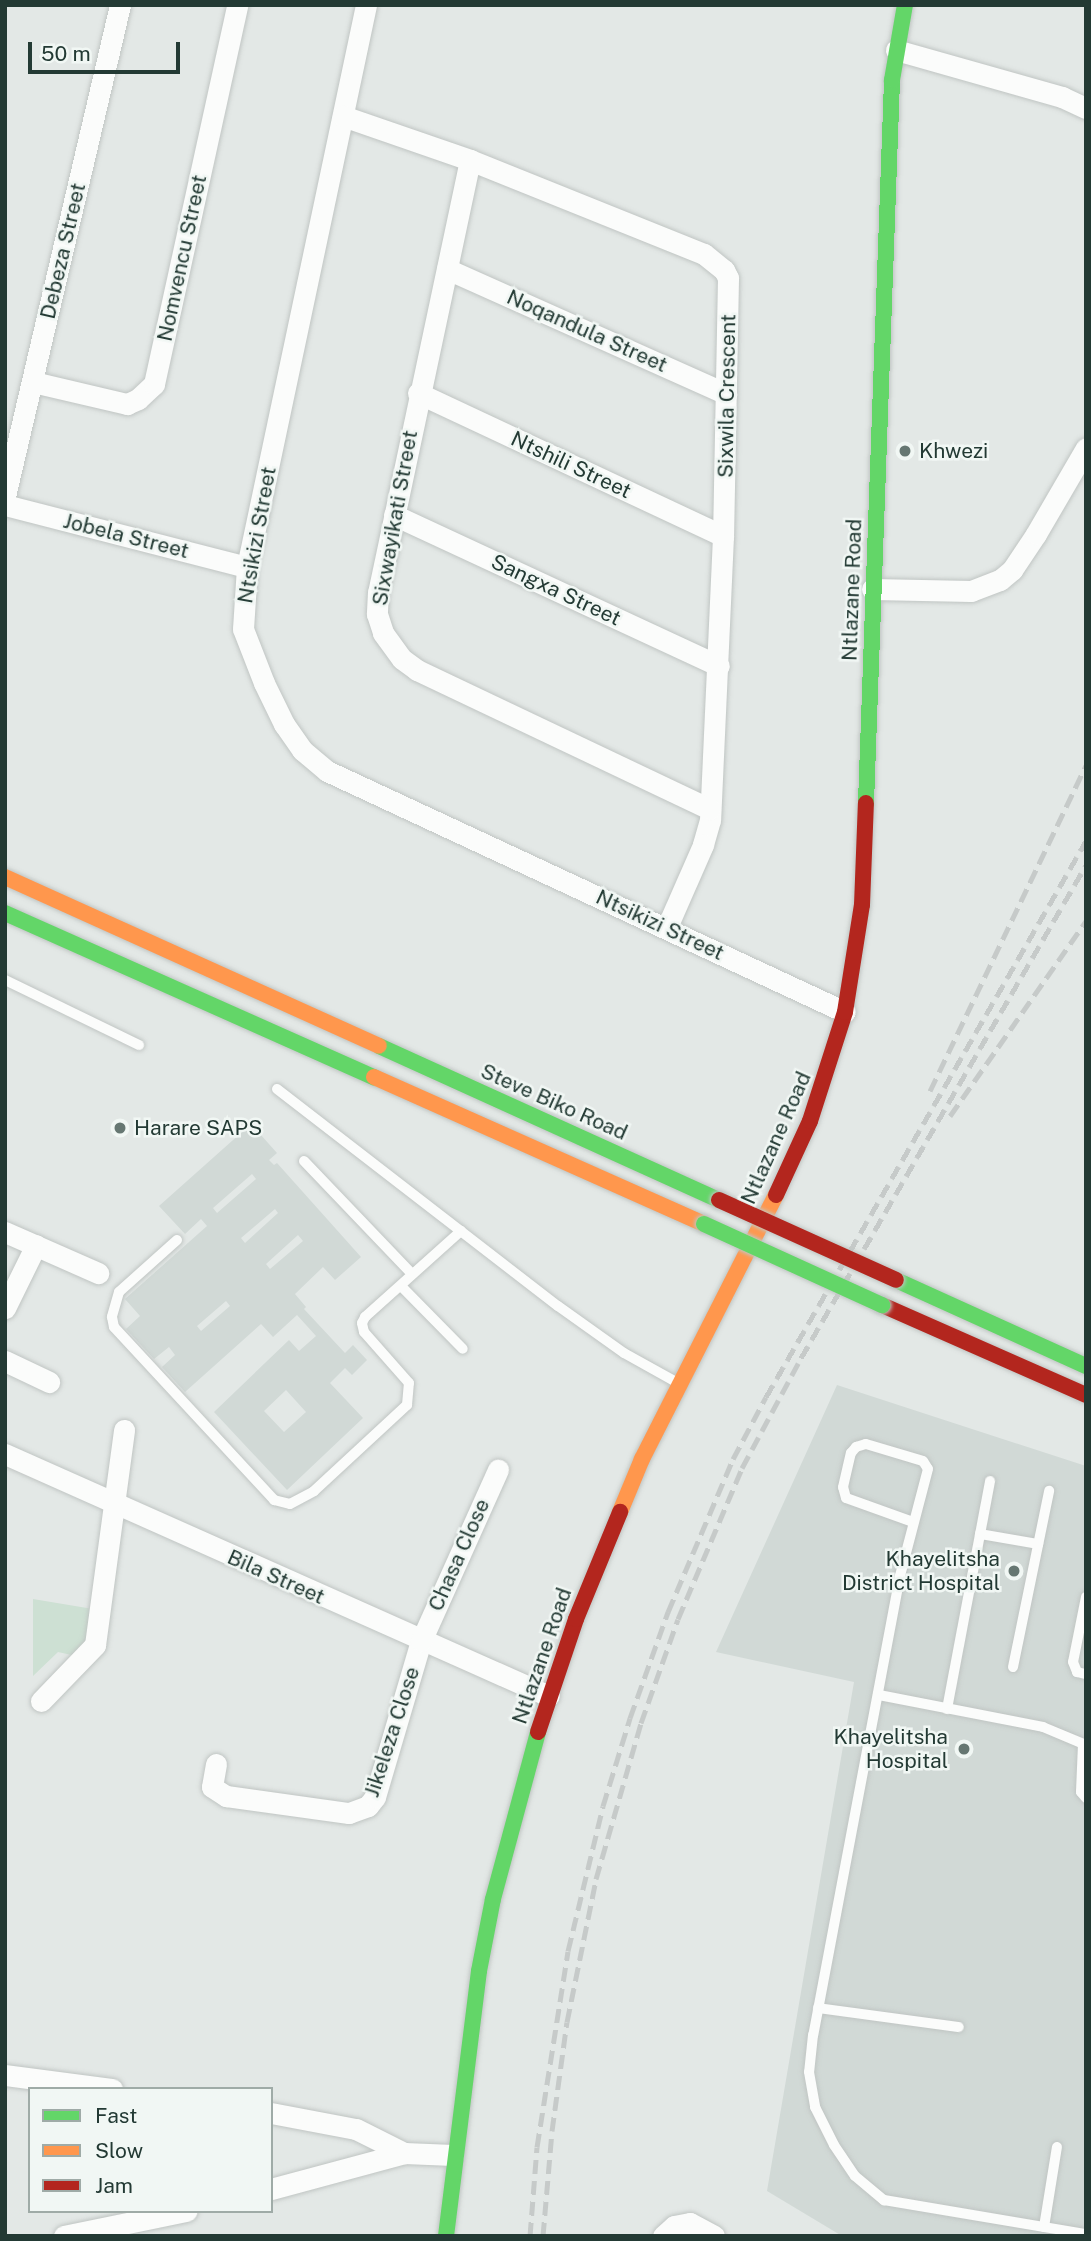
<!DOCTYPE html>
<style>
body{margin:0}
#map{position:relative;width:1091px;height:2241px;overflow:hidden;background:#e3e8e6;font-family:"Public Sans",sans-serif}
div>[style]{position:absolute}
.built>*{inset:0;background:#d1d9d6}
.green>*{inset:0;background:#cde0d3}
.roads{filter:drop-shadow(0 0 2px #c0c5c3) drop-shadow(0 0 2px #c0c5c3)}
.lane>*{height:10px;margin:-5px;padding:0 5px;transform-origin:5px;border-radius:5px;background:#fbfcfb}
.street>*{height:21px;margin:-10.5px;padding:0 10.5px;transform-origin:10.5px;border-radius:10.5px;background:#fbfcfb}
.fast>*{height:16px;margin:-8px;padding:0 8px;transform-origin:8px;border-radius:8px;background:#63d668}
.slow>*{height:16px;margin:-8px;padding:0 8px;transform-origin:8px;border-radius:8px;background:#ff974d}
.jam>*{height:16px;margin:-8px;padding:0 8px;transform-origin:8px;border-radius:8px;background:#b3261e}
.rail>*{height:5px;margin-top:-2.5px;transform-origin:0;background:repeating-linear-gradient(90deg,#c6cac9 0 14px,transparent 0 21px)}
.bridges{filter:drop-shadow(0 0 2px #c0c6c3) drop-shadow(0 0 2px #c0c6c3)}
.fast-bridge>*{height:16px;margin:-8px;padding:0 8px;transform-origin:8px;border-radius:8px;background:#63d668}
.jam-bridge>*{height:16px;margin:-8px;padding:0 8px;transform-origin:8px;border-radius:8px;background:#b3261e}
.dots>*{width:19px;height:19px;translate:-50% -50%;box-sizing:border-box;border:4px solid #f1f7f4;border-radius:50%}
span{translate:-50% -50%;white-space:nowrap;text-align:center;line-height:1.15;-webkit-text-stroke:5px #f1f7f4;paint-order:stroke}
.street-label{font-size:21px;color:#233a34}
.poi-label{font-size:21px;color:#233a34}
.left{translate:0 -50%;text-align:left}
.right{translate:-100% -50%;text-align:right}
.frame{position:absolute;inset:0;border:7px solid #233a34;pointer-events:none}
.legend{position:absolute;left:28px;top:2087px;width:245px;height:126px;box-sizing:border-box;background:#f1f7f4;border:2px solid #9faba7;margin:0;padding:9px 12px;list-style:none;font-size:21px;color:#233a34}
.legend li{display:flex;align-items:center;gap:14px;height:35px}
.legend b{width:35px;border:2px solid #9faba7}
.scale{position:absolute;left:28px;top:42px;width:152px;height:32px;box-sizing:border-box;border:4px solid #233a34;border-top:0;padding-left:9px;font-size:21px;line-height:24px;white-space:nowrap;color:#233a34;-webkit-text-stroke:5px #f1f7f4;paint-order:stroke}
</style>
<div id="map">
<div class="built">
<div style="clip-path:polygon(evenodd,251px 1124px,277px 1153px,269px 1160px,274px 1165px,277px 1163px,361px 1257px,335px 1280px,323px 1267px,295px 1294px,306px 1307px,304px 1309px,345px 1353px,353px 1345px,367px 1360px,352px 1375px,345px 1368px,330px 1383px,363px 1418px,287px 1490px,214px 1412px,289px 1340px,299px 1351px,316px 1336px,297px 1315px,273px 1337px,261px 1324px,185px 1392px,162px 1367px,175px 1355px,169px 1347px,154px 1359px,126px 1329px,140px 1316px,125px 1299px,207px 1226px,201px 1219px,185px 1234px,159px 1206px,251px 1124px,252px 1174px,256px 1179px,217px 1213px,213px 1208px,252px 1174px,251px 1124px,275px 1209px,278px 1213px,245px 1243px,241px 1238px,275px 1209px,251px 1124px,298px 1235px,303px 1241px,270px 1269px,266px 1264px,298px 1235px,251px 1124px,226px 1301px,230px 1306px,201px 1331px,197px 1326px,226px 1301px,251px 1124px,286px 1390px,306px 1412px,284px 1432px,264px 1411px,286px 1390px)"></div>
<div style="clip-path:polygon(837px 1385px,1086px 1466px,1086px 2236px,842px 2236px,767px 2191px,854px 1682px,716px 1652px)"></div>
</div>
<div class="green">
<div style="clip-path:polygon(33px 1599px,93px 1609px,88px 1646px,76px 1656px,58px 1652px,33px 1676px)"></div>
</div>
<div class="roads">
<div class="lane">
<div style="left:5px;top:980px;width:149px;rotate:25.9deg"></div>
<div style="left:277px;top:1089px;width:355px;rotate:37.7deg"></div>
<div style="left:558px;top:1306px;width:81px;rotate:35.5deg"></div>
<div style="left:624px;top:1353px;width:62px;rotate:29.1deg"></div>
<div style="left:304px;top:1161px;width:156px;rotate:46.3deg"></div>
<div style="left:177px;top:1240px;width:78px;rotate:138.1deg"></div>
<div style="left:119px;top:1292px;width:26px;rotate:106deg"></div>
<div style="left:112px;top:1317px;width:10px;rotate:79deg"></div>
<div style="left:114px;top:1327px;width:236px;rotate:47.2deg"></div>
<div style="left:274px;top:1500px;width:16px;rotate:14deg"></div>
<div style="left:290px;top:1504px;width:27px;rotate:-28deg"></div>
<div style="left:314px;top:1491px;width:127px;rotate:-42.8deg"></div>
<div style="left:407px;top:1405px;width:22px;rotate:-85deg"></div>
<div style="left:409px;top:1383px;width:68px;rotate:-131.4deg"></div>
<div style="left:364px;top:1332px;width:9px;rotate:-103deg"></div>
<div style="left:362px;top:1323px;width:7px;rotate:-63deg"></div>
<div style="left:365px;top:1317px;width:129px;rotate:-41.9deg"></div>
<div style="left:401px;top:1286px;width:88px;rotate:45.5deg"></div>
<div style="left:913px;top:1522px;width:71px;rotate:-160.3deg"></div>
<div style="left:846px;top:1498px;width:11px;rotate:-105deg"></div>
<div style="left:843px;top:1487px;width:35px;rotate:-77deg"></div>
<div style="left:851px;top:1453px;width:8px;rotate:-50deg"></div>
<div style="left:856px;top:1447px;width:10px;rotate:-17deg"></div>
<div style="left:866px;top:1444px;width:59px;rotate:16.6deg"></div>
<div style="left:923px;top:1461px;width:9px;rotate:58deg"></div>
<div style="left:928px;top:1469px;width:111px;rotate:104.7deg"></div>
<div style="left:900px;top:1576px;width:467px;rotate:100.7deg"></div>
<div style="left:813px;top:2035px;width:37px;rotate:96deg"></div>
<div style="left:809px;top:2072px;width:36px;rotate:80deg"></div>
<div style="left:815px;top:2107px;width:42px;rotate:63.4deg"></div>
<div style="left:834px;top:2145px;width:37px;rotate:56deg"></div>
<div style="left:855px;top:2176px;width:38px;rotate:40deg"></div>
<div style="left:884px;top:2200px;width:205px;rotate:9.6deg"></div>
<div style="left:980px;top:1534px;width:59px;rotate:9.8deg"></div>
<div style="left:1086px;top:1597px;width:66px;rotate:101.3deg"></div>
<div style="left:1073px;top:1662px;width:11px;rotate:68deg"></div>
<div style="left:1077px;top:1672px;width:9px;rotate:13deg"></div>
<div style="left:1013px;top:1667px;width:180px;rotate:-78.4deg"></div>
<div style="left:879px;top:1695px;width:167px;rotate:11deg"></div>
<div style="left:1043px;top:1727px;width:47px;rotate:22.7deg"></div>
<div style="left:947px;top:1709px;width:232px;rotate:-79.3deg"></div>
<div style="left:1083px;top:1744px;width:48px;rotate:92.4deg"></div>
<div style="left:1081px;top:1792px;width:8px;rotate:50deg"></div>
<div style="left:818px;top:2008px;width:142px;rotate:7.7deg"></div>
<div style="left:1044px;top:2227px;width:81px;rotate:-80.8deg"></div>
</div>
<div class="street">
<div style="left:366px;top:5px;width:574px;rotate:101.96deg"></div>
<div style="left:247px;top:567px;width:62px;rotate:93.7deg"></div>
<div style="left:243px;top:629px;width:58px;rotate:68.7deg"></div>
<div style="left:264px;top:683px;width:46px;rotate:64deg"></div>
<div style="left:284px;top:724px;width:32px;rotate:55deg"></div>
<div style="left:302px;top:750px;width:33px;rotate:40deg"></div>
<div style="left:327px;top:771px;width:571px;rotate:24.95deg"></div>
<div style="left:896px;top:50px;width:173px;rotate:15.8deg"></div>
<div style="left:1062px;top:97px;width:26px;rotate:25deg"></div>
<div style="left:343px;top:116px;width:134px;rotate:19.1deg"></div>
<div style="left:470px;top:160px;width:252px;rotate:21.9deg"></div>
<div style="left:704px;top:254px;width:26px;rotate:39deg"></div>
<div style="left:724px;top:270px;width:9px;rotate:63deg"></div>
<div style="left:728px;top:278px;width:258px;rotate:91.1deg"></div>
<div style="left:723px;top:536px;width:284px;rotate:92.6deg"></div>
<div style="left:710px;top:820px;width:26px;rotate:106deg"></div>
<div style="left:703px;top:845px;width:90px;rotate:113.7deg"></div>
<div style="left:470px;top:160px;width:442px;rotate:102deg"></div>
<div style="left:378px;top:592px;width:22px;rotate:93deg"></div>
<div style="left:377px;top:614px;width:20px;rotate:72deg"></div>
<div style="left:383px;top:633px;width:32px;rotate:54deg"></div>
<div style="left:402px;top:659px;width:19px;rotate:36deg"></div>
<div style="left:417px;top:670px;width:324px;rotate:25.4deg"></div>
<div style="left:447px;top:269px;width:306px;rotate:24.1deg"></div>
<div style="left:33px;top:382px;width:97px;rotate:13.2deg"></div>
<div style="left:127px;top:404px;width:12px;rotate:-24deg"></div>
<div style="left:138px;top:399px;width:22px;rotate:-43deg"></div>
<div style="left:154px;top:384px;width:388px;rotate:-77.6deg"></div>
<div style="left:418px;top:393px;width:337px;rotate:25.1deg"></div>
<div style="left:5px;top:496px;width:504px;rotate:-76.82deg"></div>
<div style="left:5px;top:505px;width:250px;rotate:14.4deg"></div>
<div style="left:394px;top:515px;width:358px;rotate:24.9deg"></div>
<div style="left:872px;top:589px;width:99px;rotate:1.2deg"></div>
<div style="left:971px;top:591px;width:31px;rotate:-21deg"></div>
<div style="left:1000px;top:580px;width:16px;rotate:-40deg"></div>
<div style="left:1012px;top:570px;width:43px;rotate:-56.3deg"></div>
<div style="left:1036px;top:534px;width:99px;rotate:-59.8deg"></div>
<div style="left:5px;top:1232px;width:102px;rotate:23.8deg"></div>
<div style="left:5px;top:1308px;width:70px;rotate:-63.8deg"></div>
<div style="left:5px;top:1361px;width:49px;rotate:25.5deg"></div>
<div style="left:5px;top:1454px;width:595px;rotate:23.98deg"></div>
<div style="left:41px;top:1701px;width:78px;rotate:-46deg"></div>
<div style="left:95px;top:1645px;width:217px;rotate:-82.3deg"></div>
<div style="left:216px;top:1764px;width:23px;rotate:100deg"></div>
<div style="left:212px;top:1787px;width:17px;rotate:33deg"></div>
<div style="left:226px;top:1796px;width:124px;rotate:7.9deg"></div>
<div style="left:349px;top:1813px;width:20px;rotate:-20deg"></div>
<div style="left:368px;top:1806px;width:11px;rotate:-52deg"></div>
<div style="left:375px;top:1797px;width:163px;rotate:-73.6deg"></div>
<div style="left:421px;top:1641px;width:188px;rotate:-65.8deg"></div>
<div style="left:5px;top:2075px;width:108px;rotate:7.5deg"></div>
<div style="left:271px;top:2113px;width:86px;rotate:10.7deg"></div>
<div style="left:356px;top:2129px;width:54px;rotate:26.6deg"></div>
<div style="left:271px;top:2189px;width:138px;rotate:-15.1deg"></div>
<div style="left:404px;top:2153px;width:49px;rotate:2.3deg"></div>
<div style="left:64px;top:2236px;width:125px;rotate:-11.6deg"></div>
<div style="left:663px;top:2236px;width:15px;rotate:-42deg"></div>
<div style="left:674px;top:2226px;width:16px;rotate:-11deg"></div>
<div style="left:690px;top:2223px;width:27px;rotate:28deg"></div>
</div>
<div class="fast">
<div style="left:866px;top:803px;width:723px;rotate:-87.94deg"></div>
<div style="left:892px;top:80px;width:76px;rotate:-80.2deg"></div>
<div style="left:5px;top:913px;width:404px;rotate:24deg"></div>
<div style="left:379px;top:1046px;width:373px;rotate:24.4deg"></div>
<div style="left:896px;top:1280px;width:209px;rotate:24.4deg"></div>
<div style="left:446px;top:2236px;width:267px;rotate:-82.9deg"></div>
<div style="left:479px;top:1971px;width:73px;rotate:-79deg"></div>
<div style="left:493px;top:1899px;width:173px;rotate:-74.9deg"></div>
</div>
<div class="slow">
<div style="left:5px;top:877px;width:410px;rotate:24.3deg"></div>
<div style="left:374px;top:1077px;width:361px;rotate:24deg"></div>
<div style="left:620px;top:1512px;width:57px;rotate:-67.5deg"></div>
<div style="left:642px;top:1459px;width:296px;rotate:-63.1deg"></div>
</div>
<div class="jam">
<div style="left:776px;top:1195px;width:81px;rotate:-65.3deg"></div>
<div style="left:810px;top:1121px;width:114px;rotate:-72.2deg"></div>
<div style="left:845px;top:1012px;width:108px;rotate:-81deg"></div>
<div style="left:862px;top:905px;width:102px;rotate:-87.8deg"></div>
<div style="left:882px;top:1305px;width:223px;rotate:23.8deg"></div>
<div style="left:538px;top:1732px;width:119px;rotate:-71.4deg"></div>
<div style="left:576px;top:1619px;width:116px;rotate:-67.6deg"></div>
</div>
</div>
<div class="rail">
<div style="left:930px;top:1091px;width:361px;rotate:-64.4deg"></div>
<div style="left:950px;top:1116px;width:238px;rotate:-55.1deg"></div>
<div style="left:530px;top:2236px;width:89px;rotate:-85.5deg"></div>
<div style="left:537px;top:2147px;width:198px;rotate:-81deg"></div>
<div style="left:568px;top:1951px;width:149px;rotate:-76.4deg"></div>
<div style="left:603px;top:1806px;width:92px;rotate:-72.9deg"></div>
<div style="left:630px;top:1718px;width:113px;rotate:-70.3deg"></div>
<div style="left:668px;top:1612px;width:166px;rotate:-67deg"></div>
<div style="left:733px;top:1459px;width:70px;rotate:-62deg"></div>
<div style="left:766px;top:1397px;width:642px;rotate:-60.08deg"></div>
<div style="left:543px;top:2236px;width:105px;rotate:-85.1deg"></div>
<div style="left:552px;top:2131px;width:110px;rotate:-82.2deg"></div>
<div style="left:567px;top:2022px;width:146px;rotate:-78.5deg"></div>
<div style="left:596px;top:1879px;width:162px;rotate:-73.9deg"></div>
<div style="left:641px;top:1723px;width:110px;rotate:-70.4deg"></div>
<div style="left:678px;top:1619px;width:164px;rotate:-67deg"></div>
<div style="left:742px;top:1468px;width:125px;rotate:-61.8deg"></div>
<div style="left:801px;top:1358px;width:569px;rotate:-59.97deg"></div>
</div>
<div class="bridges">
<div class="fast-bridge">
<div style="left:704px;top:1224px;width:196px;rotate:24.5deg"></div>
</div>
<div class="jam-bridge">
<div style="left:719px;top:1200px;width:194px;rotate:24.3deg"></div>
</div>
</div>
<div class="dots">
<div style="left:905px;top:451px;background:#667772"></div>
<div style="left:120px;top:1128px;background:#667772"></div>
<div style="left:1014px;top:1571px;background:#667772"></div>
<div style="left:964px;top:1749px;background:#667772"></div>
</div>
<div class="street-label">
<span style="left:63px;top:251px;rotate:-77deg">Debeza Street</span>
<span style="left:182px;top:258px;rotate:-78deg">Nomvencu Street</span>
<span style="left:587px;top:331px;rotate:24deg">Noqandula Street</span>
<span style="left:727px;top:396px;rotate:-89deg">Sixwila Crescent</span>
<span style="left:571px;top:465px;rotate:25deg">Ntshili Street</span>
<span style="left:395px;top:518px;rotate:-80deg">Sixwayikati Street</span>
<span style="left:257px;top:535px;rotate:-80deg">Ntsikizi Street</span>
<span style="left:126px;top:536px;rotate:14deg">Jobela Street</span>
<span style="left:556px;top:590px;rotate:25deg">Sangxa Street</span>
<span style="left:852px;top:590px;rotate:-88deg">Ntlazane Road</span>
<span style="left:660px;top:925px;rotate:25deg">Ntsikizi Street</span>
<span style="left:554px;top:1102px;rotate:24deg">Steve Biko Road</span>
<span style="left:776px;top:1138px;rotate:-66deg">Ntlazane Road</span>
<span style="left:459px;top:1555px;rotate:-66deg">Chasa Close</span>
<span style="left:276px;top:1577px;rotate:24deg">Bila Street</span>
<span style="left:542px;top:1656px;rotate:-71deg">Ntlazane Road</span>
<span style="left:392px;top:1732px;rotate:-72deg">Jikeleza Close</span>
</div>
<div class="poi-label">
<span class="left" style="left:919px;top:451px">Khwezi</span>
<span class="left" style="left:134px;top:1128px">Harare SAPS</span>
<span class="right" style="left:1000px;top:1571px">Khayelitsha<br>District Hospital</span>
<span class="right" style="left:948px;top:1749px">Khayelitsha<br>Hospital</span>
</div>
<div class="frame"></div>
<ul class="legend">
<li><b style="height:9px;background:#63d668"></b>Fast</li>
<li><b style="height:9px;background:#ff974d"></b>Slow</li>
<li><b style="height:9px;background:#b3261e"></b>Jam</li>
</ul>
<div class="scale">50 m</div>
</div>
